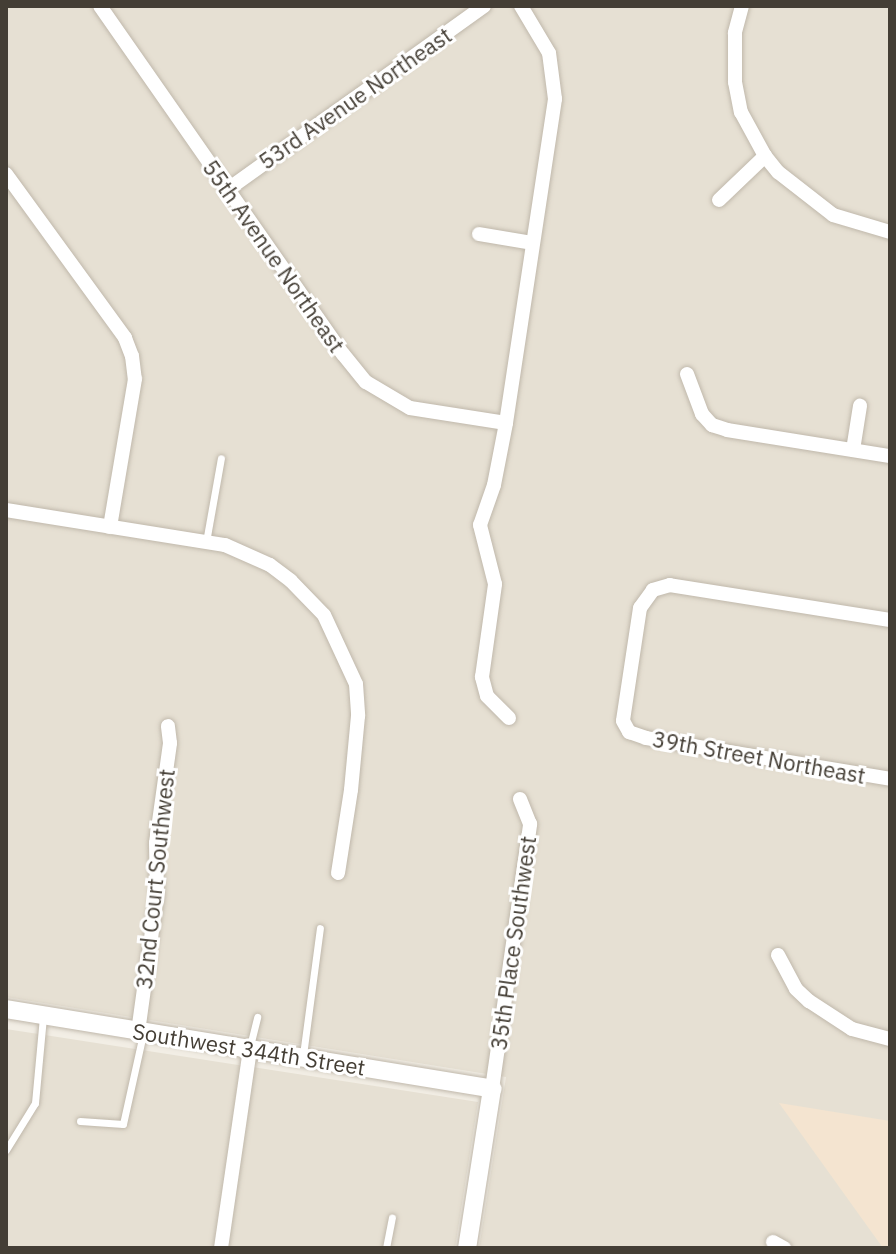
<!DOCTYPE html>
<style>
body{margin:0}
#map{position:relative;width:896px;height:1254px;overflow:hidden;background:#f2eee5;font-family:"IBM Plex Sans",sans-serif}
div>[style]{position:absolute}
.residential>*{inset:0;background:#e6e0d3}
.commercial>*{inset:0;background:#f4e4d0}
.roads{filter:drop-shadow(0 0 2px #c0b8ab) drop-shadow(0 0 2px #c0b8ab)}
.service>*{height:7px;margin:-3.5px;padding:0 3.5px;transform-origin:3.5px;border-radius:3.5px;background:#fff}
.minor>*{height:14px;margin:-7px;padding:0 7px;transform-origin:7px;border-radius:7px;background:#fff}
.tertiary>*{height:18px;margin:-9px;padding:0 9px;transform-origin:9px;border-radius:9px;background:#fff}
span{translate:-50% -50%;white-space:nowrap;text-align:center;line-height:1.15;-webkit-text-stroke:6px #fff;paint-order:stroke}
.street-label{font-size:22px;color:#443e35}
.frame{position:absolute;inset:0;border:8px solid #443e35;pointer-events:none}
</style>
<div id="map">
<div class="residential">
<div style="clip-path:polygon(6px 6px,890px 6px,890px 1248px,479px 1248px,506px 1077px,6px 997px)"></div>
<div style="clip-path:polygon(6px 1029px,478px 1102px,455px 1248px,6px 1248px)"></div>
</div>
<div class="commercial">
<div style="clip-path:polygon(779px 1103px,890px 1121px,890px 1248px,883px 1248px)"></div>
</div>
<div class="roads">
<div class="service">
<div style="left:206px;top:542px;width:85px;rotate:-79.9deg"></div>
<div style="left:250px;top:1046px;width:30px;rotate:-76deg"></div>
<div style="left:303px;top:1055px;width:128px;rotate:-82.4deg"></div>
<div style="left:80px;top:1121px;width:43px;rotate:4deg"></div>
<div style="left:123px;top:1124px;width:92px;rotate:-77.5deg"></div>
<div style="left:6px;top:1150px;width:55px;rotate:-58.3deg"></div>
<div style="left:35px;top:1103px;width:86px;rotate:-84.7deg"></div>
<div style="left:386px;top:1248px;width:31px;rotate:-79deg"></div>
</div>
<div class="minor">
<div style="left:100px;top:6px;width:424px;rotate:55.1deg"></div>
<div style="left:343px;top:354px;width:36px;rotate:51deg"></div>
<div style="left:366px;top:382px;width:51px;rotate:30.6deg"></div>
<div style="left:410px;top:408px;width:97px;rotate:8.9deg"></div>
<div style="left:742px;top:6px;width:28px;rotate:105deg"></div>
<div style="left:735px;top:33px;width:49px;rotate:90deg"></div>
<div style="left:735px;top:82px;width:31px;rotate:79deg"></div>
<div style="left:741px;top:112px;width:50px;rotate:61.4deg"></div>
<div style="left:765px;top:156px;width:21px;rotate:51deg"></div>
<div style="left:778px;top:172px;width:70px;rotate:38deg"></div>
<div style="left:833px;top:215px;width:59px;rotate:16.6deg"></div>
<div style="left:6px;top:174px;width:203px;rotate:54deg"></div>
<div style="left:125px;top:338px;width:19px;rotate:69deg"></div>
<div style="left:132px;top:356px;width:23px;rotate:83deg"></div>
<div style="left:135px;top:379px;width:150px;rotate:99.6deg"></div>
<div style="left:227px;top:190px;width:316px;rotate:-35.6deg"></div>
<div style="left:719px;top:200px;width:64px;rotate:-43.7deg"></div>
<div style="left:479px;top:234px;width:54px;rotate:9.6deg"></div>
<div style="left:687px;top:374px;width:43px;rotate:69.4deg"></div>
<div style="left:702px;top:414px;width:15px;rotate:48deg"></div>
<div style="left:712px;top:425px;width:16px;rotate:18deg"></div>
<div style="left:727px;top:430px;width:165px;rotate:9.1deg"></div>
<div style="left:853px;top:450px;width:45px;rotate:-81deg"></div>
<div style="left:6px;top:510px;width:222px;rotate:9.1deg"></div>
<div style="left:225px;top:545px;width:49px;rotate:24deg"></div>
<div style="left:270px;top:565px;width:26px;rotate:37deg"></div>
<div style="left:291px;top:581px;width:47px;rotate:45.9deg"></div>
<div style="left:324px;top:615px;width:76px;rotate:65.1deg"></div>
<div style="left:356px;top:684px;width:32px;rotate:86deg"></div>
<div style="left:358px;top:716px;width:74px;rotate:95.4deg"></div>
<div style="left:351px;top:790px;width:84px;rotate:98.9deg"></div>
<div style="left:890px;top:620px;width:223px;rotate:-171deg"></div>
<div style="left:670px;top:585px;width:18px;rotate:164deg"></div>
<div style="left:653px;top:590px;width:22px;rotate:126deg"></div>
<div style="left:640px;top:608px;width:114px;rotate:98.6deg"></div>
<div style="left:623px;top:721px;width:13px;rotate:61deg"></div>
<div style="left:629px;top:732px;width:18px;rotate:19deg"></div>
<div style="left:646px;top:738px;width:247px;rotate:9.5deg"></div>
<div style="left:509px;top:718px;width:31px;rotate:-135deg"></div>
<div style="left:487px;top:696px;width:20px;rotate:-105deg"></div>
<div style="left:482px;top:677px;width:94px;rotate:-82deg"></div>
<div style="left:495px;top:584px;width:61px;rotate:-104.3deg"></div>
<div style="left:480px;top:525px;width:42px;rotate:-70.7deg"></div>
<div style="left:494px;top:485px;width:63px;rotate:-79deg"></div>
<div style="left:506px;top:423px;width:328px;rotate:-81.4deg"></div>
<div style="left:555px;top:99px;width:46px;rotate:-97.4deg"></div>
<div style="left:549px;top:53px;width:55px;rotate:-120.8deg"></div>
<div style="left:778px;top:955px;width:38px;rotate:62deg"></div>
<div style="left:796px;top:989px;width:18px;rotate:43deg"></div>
<div style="left:809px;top:1001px;width:51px;rotate:33.1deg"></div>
<div style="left:852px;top:1029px;width:39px;rotate:15deg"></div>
<div style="left:138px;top:1032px;width:138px;rotate:-82.1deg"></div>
<div style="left:157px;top:895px;width:52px;rotate:-91.1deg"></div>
<div style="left:156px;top:843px;width:101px;rotate:-82deg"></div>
<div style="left:170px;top:743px;width:17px;rotate:-97deg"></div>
<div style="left:492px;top:1089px;width:268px;rotate:-81.8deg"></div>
<div style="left:530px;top:824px;width:27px;rotate:-112deg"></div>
<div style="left:773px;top:1242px;width:13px;rotate:29deg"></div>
<div style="left:221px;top:1248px;width:201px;rotate:-81.7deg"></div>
</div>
<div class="tertiary">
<div style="left:6px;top:1009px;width:493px;rotate:9.3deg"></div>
<div style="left:492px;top:1089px;width:161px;rotate:98.9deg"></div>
</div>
</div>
<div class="street-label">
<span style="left:355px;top:98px;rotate:-35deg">53rd Avenue Northeast</span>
<span style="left:274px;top:256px;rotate:55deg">55th Avenue Northeast</span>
<span style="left:759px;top:757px;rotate:10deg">39th Street Northeast</span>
<span style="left:155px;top:879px;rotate:-84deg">32nd Court Southwest</span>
<span style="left:513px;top:943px;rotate:-82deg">35th Place Southwest</span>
<span style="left:249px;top:1049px;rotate:9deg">Southwest 344th Street</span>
</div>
<div class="frame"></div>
</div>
